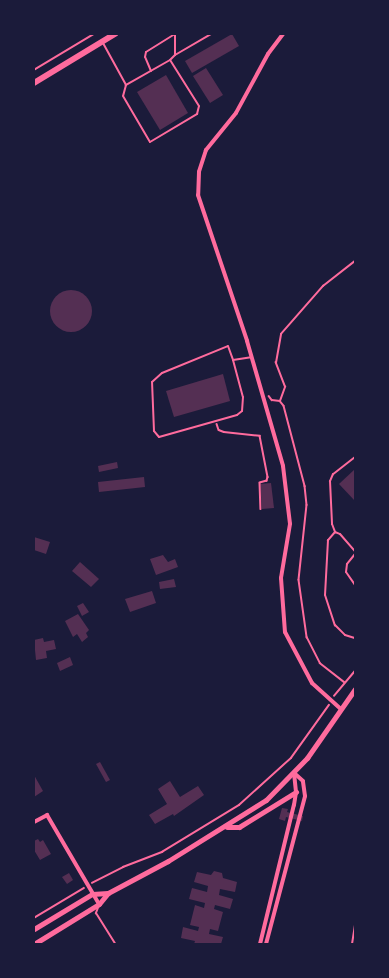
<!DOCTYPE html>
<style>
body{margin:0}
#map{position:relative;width:389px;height:978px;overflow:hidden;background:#1b1b3a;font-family:"Noto Serif",serif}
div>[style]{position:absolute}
.building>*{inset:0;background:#542f53}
.round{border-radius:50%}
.path>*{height:1.5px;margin:-0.75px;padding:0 0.75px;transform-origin:0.75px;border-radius:0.75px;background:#ff6b9d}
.service>*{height:2px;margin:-1px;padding:0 1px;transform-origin:1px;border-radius:1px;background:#ff6b9d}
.minor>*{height:4px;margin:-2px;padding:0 2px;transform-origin:2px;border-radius:2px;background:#ff6b9d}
.tertiary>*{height:5px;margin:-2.5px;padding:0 2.5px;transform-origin:2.5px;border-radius:2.5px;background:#ff6b9d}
.secondary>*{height:5.5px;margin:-2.75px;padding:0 2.75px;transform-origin:2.75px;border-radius:2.75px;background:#ff6b9d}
span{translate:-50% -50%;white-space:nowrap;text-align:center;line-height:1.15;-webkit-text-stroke:4px #1b1b3a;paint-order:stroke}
.frame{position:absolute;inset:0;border:35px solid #1b1b3a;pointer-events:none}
</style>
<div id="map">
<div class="building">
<div style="clip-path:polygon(232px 34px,239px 46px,192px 73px,185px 61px)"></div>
<div style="clip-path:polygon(206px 68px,223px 95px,210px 103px,193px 76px)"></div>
<div style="clip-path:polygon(166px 75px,188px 113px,160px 130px,137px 92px)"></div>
<div class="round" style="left:50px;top:290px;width:42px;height:42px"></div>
<div style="clip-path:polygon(223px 374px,230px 401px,174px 417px,166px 391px)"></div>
<div style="clip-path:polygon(117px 462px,118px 468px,99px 472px,98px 466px)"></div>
<div style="clip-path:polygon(355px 469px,355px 501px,339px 484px)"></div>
<div style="clip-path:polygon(144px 477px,145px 487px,99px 492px,98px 482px)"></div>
<div style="clip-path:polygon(271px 483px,274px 508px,262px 509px,260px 484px)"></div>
<div style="clip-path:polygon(34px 537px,50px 542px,46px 554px,34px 550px)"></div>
<div style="clip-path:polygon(163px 555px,168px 562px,175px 559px,178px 567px,156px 575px,150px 559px)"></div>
<div style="clip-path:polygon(80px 562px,99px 579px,91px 587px,72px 571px)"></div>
<div style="clip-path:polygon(174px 579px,176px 587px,160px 589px,159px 582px)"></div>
<div style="clip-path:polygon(152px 591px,156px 603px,130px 612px,125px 599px)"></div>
<div style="clip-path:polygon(83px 603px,89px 612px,82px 616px,77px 606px)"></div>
<div style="clip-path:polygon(78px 614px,89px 630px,86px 633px,88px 637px,82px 642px,77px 634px,73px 637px,65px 621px)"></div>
<div style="clip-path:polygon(43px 638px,44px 642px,54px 640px,56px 649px,46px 651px,47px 658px,36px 660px,34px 640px)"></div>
<div style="clip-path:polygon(70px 657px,73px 665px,60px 671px,57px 663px)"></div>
<div style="clip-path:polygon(100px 762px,110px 780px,106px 782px,96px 764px)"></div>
<div style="clip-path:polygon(34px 775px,43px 791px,34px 797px)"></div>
<div style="clip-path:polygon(170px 781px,180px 797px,198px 786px,204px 795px,174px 816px,173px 814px,155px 824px,149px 815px,167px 804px,158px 789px)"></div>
<div style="clip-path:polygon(282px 808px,288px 809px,287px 812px,303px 816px,302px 821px,286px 817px,285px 821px,279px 819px)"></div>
<div style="clip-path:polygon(38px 839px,40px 842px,43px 840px,51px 854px,40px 860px,34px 850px,34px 841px)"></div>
<div style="clip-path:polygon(214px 871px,222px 873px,223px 878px,237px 882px,235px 892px,220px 889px,219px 895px,233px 899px,230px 909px,215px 905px,214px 909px,223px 912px,218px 931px,210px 929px,209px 934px,223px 937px,221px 944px,194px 944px,195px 941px,181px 938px,183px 927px,198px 931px,199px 927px,190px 925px,195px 905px,204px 908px,205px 903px,189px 899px,192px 888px,207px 892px,208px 886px,194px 882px,197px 872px,211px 875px)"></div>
<div style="clip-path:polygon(69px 873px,73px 880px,67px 884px,62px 877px)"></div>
</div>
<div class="path">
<div style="left:34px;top:70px;width:70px;rotate:-31deg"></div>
<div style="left:269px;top:396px;width:5px;rotate:53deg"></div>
<div style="left:272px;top:400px;width:8px;rotate:7deg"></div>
<div style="left:280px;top:401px;width:6px;rotate:51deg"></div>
<div style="left:284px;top:406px;width:83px;rotate:75.3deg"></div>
<div style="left:305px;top:486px;width:19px;rotate:84deg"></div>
<div style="left:307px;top:505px;width:75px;rotate:96.1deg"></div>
<div style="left:299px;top:580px;width:58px;rotate:82deg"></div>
<div style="left:307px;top:637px;width:29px;rotate:63deg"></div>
<div style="left:320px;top:663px;width:31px;rotate:38deg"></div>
<div style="left:280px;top:401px;width:15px;rotate:-70deg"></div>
<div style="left:285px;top:387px;width:26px;rotate:-111deg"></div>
<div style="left:276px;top:363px;width:29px;rotate:-80deg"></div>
<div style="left:281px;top:334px;width:64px;rotate:-48.8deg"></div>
<div style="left:323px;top:286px;width:41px;rotate:-38deg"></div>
<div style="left:217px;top:424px;width:6px;rotate:72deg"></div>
<div style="left:219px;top:430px;width:5px;rotate:22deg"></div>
<div style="left:224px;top:432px;width:36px;rotate:6deg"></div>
<div style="left:260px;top:436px;width:42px;rotate:79deg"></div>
<div style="left:268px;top:477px;width:4px;rotate:104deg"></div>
<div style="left:267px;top:481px;width:7px;rotate:164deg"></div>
<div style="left:260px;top:483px;width:26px;rotate:88deg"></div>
<div style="left:334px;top:696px;width:33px;rotate:-50deg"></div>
<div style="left:92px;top:883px;width:35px;rotate:-27deg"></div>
<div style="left:123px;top:867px;width:42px;rotate:-21deg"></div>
<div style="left:162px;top:852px;width:90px;rotate:-31.4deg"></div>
<div style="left:239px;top:805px;width:70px;rotate:-42.1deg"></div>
<div style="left:291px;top:758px;width:65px;rotate:-54.4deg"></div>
<div style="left:34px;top:918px;width:58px;rotate:-31deg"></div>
</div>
<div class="service">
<div style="left:103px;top:43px;width:48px;rotate:61.3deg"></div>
<div style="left:175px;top:55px;width:42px;rotate:-30.3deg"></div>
<div style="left:170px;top:60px;width:51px;rotate:150.4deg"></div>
<div style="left:126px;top:85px;width:11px;rotate:105deg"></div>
<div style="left:123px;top:96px;width:53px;rotate:59.6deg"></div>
<div style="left:150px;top:142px;width:55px;rotate:-30.8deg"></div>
<div style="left:197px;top:114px;width:8px;rotate:-76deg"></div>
<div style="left:199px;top:106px;width:54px;rotate:-122.2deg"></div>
<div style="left:170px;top:60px;width:7px;rotate:-45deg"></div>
<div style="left:175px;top:55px;width:21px;rotate:-90deg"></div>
<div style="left:151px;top:71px;width:15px;rotate:-113deg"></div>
<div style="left:145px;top:57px;width:5px;rotate:-79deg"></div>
<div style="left:146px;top:52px;width:34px;rotate:-32deg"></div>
<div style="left:233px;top:360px;width:38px;rotate:75deg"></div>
<div style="left:243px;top:397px;width:14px;rotate:94deg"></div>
<div style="left:242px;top:411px;width:6px;rotate:141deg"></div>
<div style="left:237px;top:415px;width:81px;rotate:164.2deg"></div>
<div style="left:159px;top:437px;width:8px;rotate:-130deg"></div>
<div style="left:154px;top:431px;width:49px;rotate:-92.3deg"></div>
<div style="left:152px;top:382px;width:13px;rotate:-42deg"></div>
<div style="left:162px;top:373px;width:71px;rotate:-22.2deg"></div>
<div style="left:228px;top:346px;width:15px;rotate:70deg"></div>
<div style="left:233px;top:360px;width:18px;rotate:-9deg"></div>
<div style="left:355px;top:457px;width:28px;rotate:142deg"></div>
<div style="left:333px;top:474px;width:8px;rotate:113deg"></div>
<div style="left:330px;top:481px;width:43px;rotate:87.3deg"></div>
<div style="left:332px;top:524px;width:9px;rotate:69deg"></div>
<div style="left:335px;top:532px;width:5px;rotate:22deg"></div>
<div style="left:340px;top:534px;width:23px;rotate:49deg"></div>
<div style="left:335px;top:532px;width:11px;rotate:131deg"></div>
<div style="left:328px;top:540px;width:55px;rotate:93.1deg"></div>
<div style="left:325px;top:595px;width:32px;rotate:72deg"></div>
<div style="left:335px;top:625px;width:14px;rotate:45deg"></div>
<div style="left:345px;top:635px;width:10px;rotate:17deg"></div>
<div style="left:355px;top:554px;width:13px;rotate:129deg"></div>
<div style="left:347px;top:564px;width:8px;rotate:97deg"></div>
<div style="left:346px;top:572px;width:16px;rotate:55deg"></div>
<div style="left:99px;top:905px;width:9px;rotate:111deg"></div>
<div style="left:96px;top:913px;width:36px;rotate:58deg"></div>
<div style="left:352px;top:944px;width:20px;rotate:-81deg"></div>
</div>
<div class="minor">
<div style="left:283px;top:34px;width:25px;rotate:127deg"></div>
<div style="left:268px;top:54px;width:67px;rotate:118.5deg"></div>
<div style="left:236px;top:113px;width:48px;rotate:129deg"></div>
<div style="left:206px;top:150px;width:23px;rotate:108deg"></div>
<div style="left:199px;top:172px;width:23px;rotate:92deg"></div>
<div style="left:198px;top:195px;width:154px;rotate:71.4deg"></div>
<div style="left:247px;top:341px;width:130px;rotate:73.9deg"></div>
<div style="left:283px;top:466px;width:58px;rotate:83.1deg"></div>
<div style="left:290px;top:524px;width:55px;rotate:99.5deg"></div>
<div style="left:281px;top:578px;width:54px;rotate:85.8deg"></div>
<div style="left:285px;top:632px;width:58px;rotate:62.1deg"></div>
<div style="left:312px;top:683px;width:38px;rotate:42deg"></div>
<div style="left:34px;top:822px;width:15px;rotate:-28deg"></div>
<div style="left:47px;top:815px;width:103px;rotate:59.7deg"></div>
<div style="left:260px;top:944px;width:143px;rotate:-76.3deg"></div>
<div style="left:294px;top:805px;width:13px;rotate:-81deg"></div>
<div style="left:296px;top:792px;width:19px;rotate:-96deg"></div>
<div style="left:266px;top:944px;width:153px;rotate:-75.2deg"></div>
<div style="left:305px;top:796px;width:15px;rotate:-98deg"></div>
<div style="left:303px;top:781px;width:12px;rotate:-138deg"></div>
</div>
<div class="tertiary">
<div style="left:227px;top:827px;width:12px"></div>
<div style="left:239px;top:827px;width:67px;rotate:-31.6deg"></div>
<div style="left:34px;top:929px;width:68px;rotate:-31.1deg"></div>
<div style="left:92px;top:894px;width:16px;rotate:-4deg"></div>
<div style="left:34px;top:944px;width:76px;rotate:-31.6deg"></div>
<div style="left:99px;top:904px;width:14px;rotate:-51deg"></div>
<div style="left:108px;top:893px;width:68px;rotate:-28.1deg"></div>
<div style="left:168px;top:861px;width:115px;rotate:-31.9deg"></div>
<div style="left:266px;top:800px;width:59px;rotate:-45.7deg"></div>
<div style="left:307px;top:758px;width:84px;rotate:-55.2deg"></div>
</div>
<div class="secondary">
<div style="left:34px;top:83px;width:95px;rotate:-31.2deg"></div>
</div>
<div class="frame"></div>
</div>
